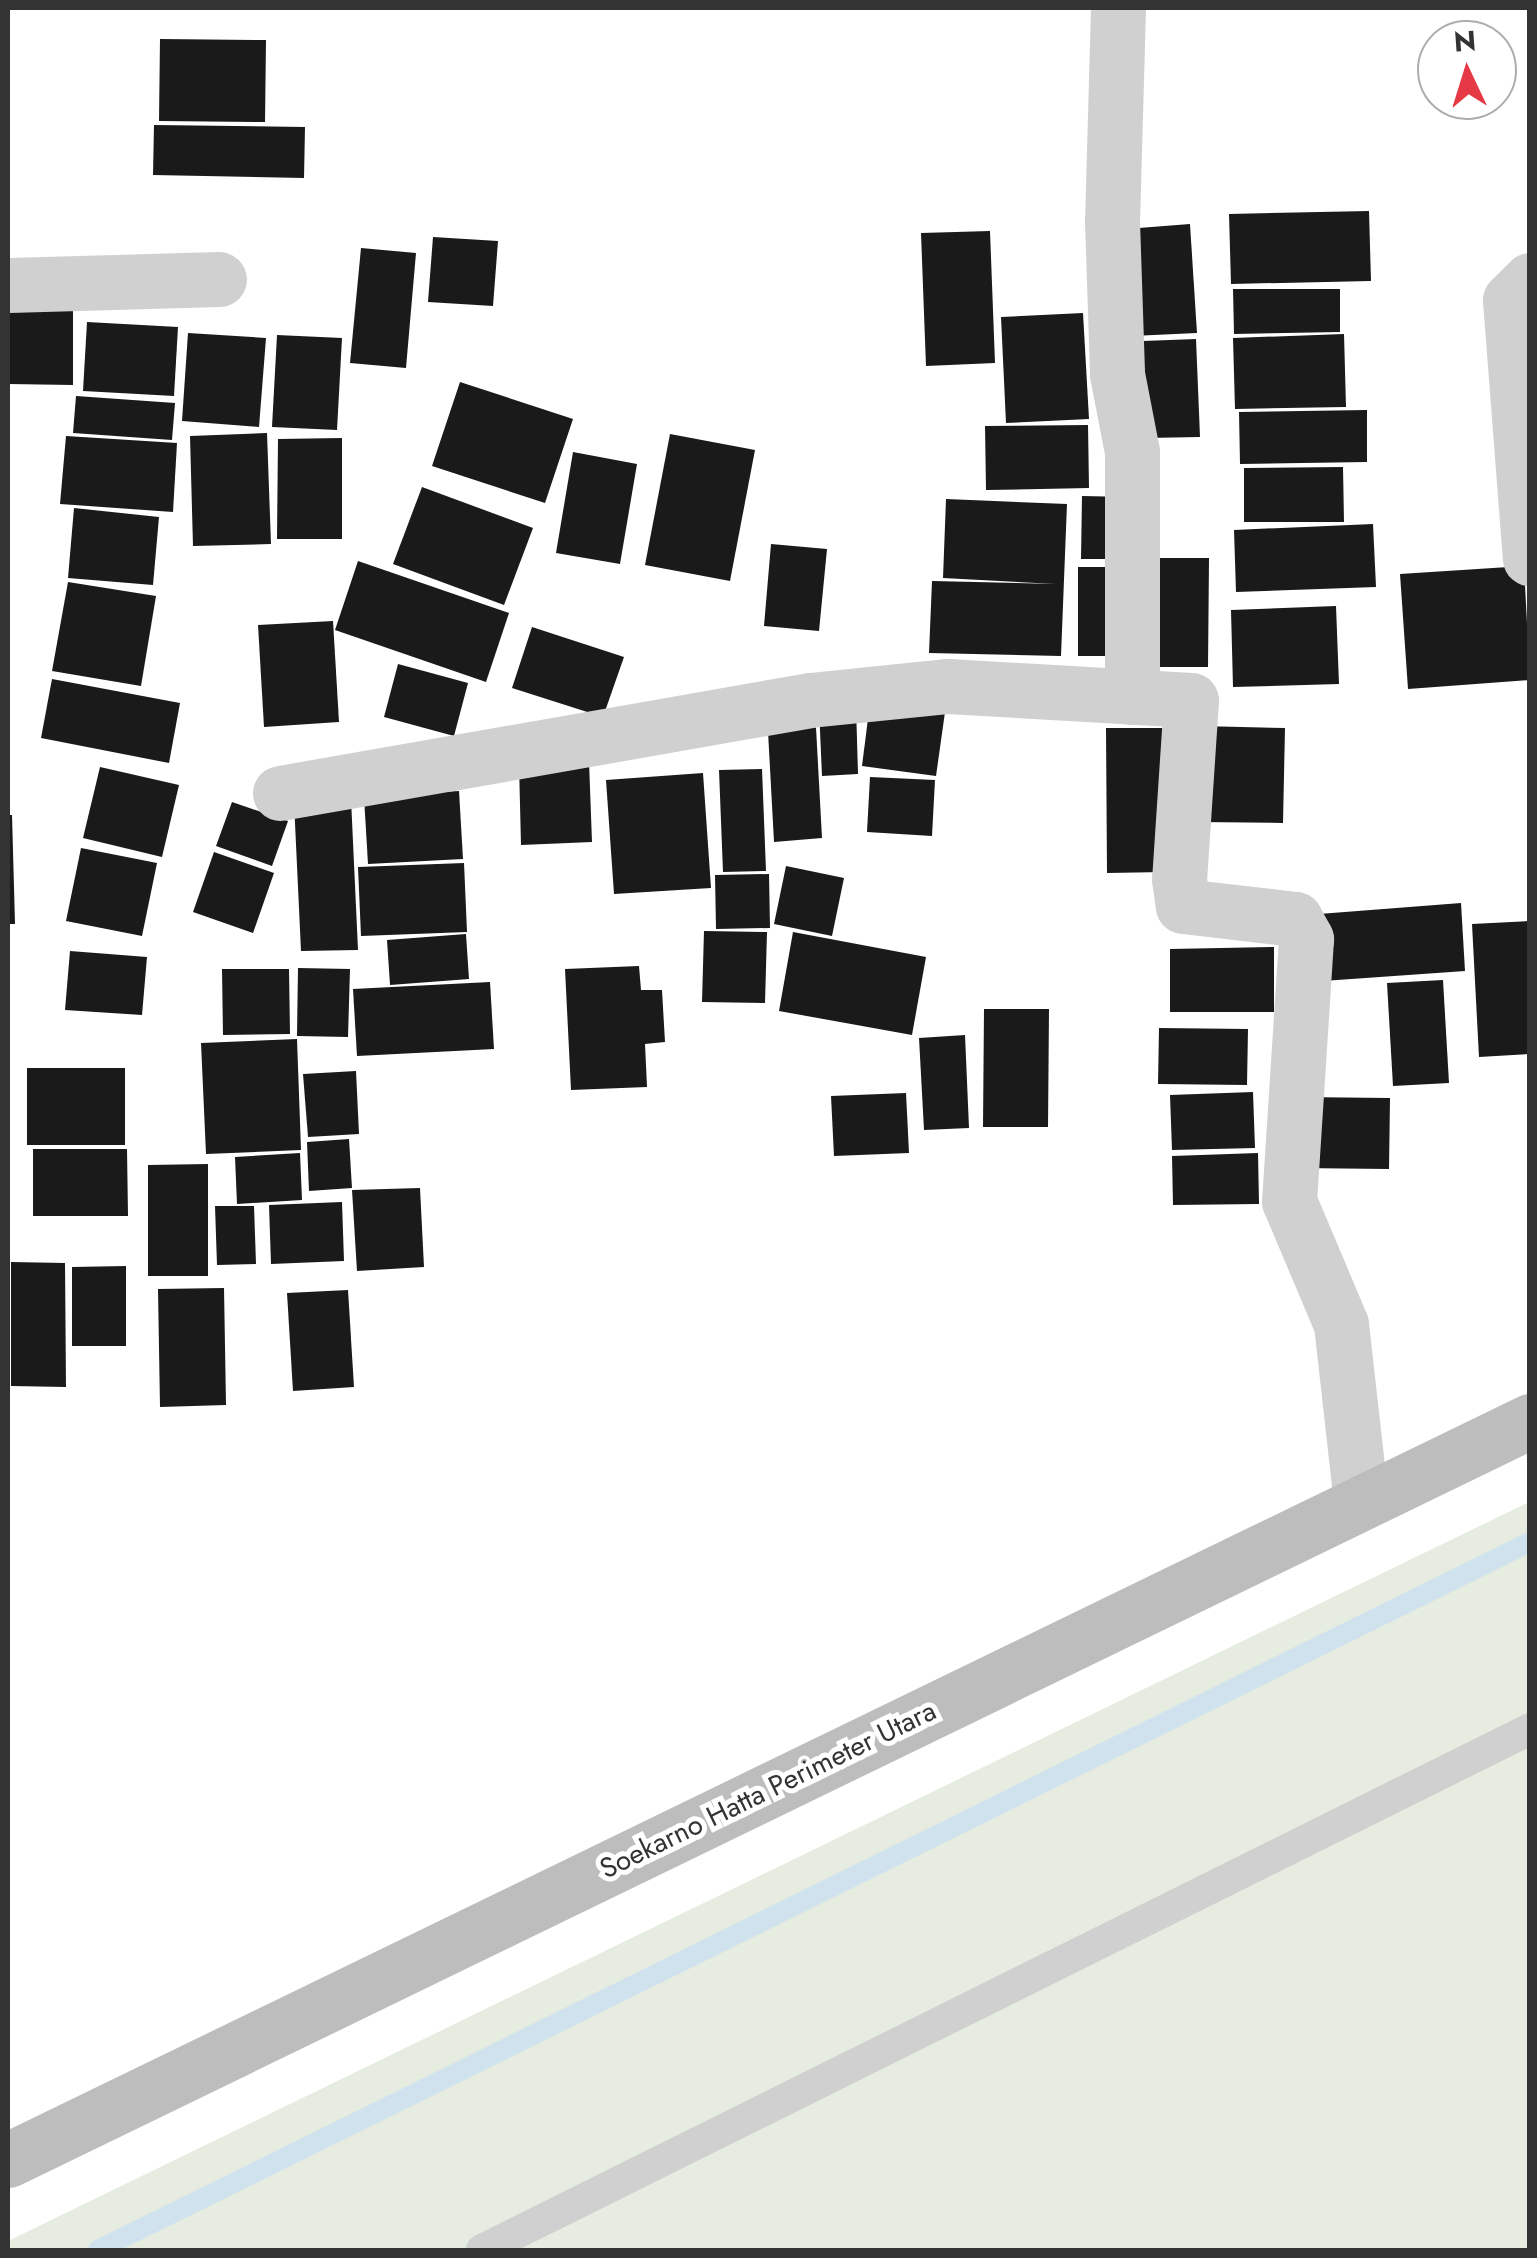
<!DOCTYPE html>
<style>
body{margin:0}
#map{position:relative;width:1537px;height:2258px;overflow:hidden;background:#fff;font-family:Jost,sans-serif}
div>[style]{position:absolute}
.green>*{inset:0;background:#e6ecdf}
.stream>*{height:20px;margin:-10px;padding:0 10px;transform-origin:10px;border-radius:10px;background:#cfe2ee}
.building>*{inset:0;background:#1a1a1a}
.service>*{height:32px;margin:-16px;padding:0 16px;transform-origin:16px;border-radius:16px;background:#d0d0d0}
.minor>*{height:55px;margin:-27.5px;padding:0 27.5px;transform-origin:27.5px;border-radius:27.5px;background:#d0d0d0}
.secondary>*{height:55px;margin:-27.5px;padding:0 27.5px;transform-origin:27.5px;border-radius:27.5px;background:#bdbdbd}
span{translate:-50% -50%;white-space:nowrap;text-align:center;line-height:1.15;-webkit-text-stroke:10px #fff;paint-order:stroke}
.street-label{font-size:28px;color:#333}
.frame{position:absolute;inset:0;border:10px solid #333;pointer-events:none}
.north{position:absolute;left:1417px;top:20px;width:100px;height:100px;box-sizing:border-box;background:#fff;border:2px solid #adadad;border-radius:50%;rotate:356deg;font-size:28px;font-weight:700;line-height:40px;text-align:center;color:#333}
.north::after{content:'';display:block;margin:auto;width:35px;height:45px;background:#e63946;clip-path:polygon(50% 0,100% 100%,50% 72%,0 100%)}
</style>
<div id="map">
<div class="green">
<div style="clip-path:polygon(1529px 1502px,1529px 2250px,8px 2250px,8px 2241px)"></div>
</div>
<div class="stream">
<div style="left:98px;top:2250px;width:1597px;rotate:-26.31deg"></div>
</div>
<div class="building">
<div style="clip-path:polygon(160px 39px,266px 40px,265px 122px,159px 121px)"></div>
<div style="clip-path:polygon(154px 125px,305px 127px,304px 178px,153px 175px)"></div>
<div style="clip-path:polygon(1369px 211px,1371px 281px,1231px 284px,1229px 214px)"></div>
<div style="clip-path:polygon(1190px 224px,1197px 333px,1132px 336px,1126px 229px)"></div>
<div style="clip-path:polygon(990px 231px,995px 363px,926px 366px,921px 233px)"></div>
<div style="clip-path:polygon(433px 237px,498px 241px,493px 306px,428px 302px)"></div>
<div style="clip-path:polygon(361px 248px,416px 253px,406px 368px,350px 363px)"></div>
<div style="clip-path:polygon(1233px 289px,1340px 289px,1340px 332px,1234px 334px)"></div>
<div style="clip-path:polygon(8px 294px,73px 295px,73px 385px,8px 384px)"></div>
<div style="clip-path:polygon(1083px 313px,1089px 419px,1006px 423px,1001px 317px)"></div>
<div style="clip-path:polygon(87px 322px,178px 327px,174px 396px,83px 391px)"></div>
<div style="clip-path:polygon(188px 333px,266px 338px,259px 427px,182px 421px)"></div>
<div style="clip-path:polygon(1344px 334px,1346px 407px,1235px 409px,1233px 338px)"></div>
<div style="clip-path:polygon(277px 335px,342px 338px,337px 430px,272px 427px)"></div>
<div style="clip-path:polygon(1196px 339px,1200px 437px,1146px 438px,1143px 341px)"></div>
<div style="clip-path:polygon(460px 382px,573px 419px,545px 503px,432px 466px)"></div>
<div style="clip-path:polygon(76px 396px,175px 403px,172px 440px,73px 433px)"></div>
<div style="clip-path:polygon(1367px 410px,1367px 462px,1240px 464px,1239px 412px)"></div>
<div style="clip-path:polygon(1088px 425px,1089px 488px,986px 490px,985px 426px)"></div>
<div style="clip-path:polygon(267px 433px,271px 544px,193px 546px,190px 436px)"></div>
<div style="clip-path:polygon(670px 434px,755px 450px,730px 581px,645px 565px)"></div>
<div style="clip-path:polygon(66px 436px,177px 443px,173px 512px,60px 504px)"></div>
<div style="clip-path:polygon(342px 438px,342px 539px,277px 539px,278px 439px)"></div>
<div style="clip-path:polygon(573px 452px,637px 464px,620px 564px,556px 553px)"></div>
<div style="clip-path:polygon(1343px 467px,1344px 522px,1244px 522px,1244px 468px)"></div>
<div style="clip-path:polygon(422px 487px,533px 528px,504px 605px,393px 564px)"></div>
<div style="clip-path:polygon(1082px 496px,1130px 497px,1129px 559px,1081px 559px)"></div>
<div style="clip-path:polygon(946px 499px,1067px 504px,1061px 656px,929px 653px,932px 581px,1056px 584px,943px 578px)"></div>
<div style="clip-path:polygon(74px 508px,159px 517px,153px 585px,68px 578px)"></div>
<div style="clip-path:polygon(1373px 524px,1376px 587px,1236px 592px,1234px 530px)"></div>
<div style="clip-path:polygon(771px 544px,827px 549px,819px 631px,764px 626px)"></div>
<div style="clip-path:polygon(1143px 558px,1209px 558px,1208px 667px,1142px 667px)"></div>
<div style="clip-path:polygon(358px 561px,509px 613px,486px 682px,335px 630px)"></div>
<div style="clip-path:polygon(1524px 566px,1530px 680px,1408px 689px,1400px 574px)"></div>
<div style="clip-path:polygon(1078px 567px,1125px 567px,1126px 656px,1078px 656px)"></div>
<div style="clip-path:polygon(68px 582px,156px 596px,141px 686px,52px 671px)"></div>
<div style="clip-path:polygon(1336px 606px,1339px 684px,1233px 687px,1231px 610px)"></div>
<div style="clip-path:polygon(333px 621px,339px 722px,264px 727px,258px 625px)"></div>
<div style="clip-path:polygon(532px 627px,624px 657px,603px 717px,512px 688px)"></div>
<div style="clip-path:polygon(398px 664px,468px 683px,454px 736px,384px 717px)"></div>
<div style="clip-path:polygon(52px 679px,180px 703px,169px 763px,41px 738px)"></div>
<div style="clip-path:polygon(871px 695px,946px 705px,936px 776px,862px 766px)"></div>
<div style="clip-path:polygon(856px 706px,858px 774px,822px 776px,819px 708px)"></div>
<div style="clip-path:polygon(815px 709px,822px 838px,774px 842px,767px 713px)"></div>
<div style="clip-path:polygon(1200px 726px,1285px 728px,1283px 823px,1198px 822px)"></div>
<div style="clip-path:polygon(1106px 728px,1164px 728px,1165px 872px,1107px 873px)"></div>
<div style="clip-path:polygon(589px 761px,592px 842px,521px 845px,519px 764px)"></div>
<div style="clip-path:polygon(100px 767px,179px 785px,162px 857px,83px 838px)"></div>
<div style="clip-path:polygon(762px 769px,766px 871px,723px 872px,719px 770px)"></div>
<div style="clip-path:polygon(703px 773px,711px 888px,614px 894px,606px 780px)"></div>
<div style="clip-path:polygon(870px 777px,935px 780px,932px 836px,867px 832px)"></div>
<div style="clip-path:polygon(459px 791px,463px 859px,368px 864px,364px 797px)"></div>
<div style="clip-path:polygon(351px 799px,358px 950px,301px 951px,294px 802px)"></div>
<div style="clip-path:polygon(232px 802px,288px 821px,272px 866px,216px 846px)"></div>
<div style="clip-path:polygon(8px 815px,12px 815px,15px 924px,8px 924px)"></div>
<div style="clip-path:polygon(81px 848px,157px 863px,142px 936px,66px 921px)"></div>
<div style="clip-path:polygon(214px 852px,274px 873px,253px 933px,193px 912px)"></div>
<div style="clip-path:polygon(464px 863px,467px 932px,361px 936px,358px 867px)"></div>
<div style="clip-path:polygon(786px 866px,844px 878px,832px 936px,774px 924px)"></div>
<div style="clip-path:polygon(769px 874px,770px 928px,716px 929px,715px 875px)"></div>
<div style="clip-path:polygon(1461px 903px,1465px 971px,1323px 981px,1319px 914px)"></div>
<div style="clip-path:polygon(1530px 921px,1530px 1054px,1479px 1057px,1472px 924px)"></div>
<div style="clip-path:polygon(704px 931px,767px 932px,765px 1003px,702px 1002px)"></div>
<div style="clip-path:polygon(793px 932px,926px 957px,912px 1035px,779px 1011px)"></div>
<div style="clip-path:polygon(466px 934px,469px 979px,390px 985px,387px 940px)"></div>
<div style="clip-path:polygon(1274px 947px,1274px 1012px,1170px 1012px,1170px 949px)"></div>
<div style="clip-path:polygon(70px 951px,147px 957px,142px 1015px,65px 1010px)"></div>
<div style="clip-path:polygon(639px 966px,641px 990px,662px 990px,665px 1042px,645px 1044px,647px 1087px,571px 1090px,565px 969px)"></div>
<div style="clip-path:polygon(298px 968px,350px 969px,348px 1037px,297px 1036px)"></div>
<div style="clip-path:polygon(222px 969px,289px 969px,290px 1034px,223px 1035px)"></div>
<div style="clip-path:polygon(1443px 980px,1449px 1083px,1393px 1086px,1387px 983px)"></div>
<div style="clip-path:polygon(490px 982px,494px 1049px,357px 1056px,353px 989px)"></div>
<div style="clip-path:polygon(984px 1009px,1049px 1009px,1048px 1127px,983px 1127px)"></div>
<div style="clip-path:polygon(1159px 1028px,1248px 1029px,1247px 1085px,1158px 1084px)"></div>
<div style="clip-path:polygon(965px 1035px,969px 1128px,924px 1130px,919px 1038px)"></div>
<div style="clip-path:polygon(297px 1039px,301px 1150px,206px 1154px,201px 1043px)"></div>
<div style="clip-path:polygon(27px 1068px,125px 1068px,125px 1145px,27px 1145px)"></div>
<div style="clip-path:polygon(356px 1071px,359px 1134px,308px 1137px,303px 1074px)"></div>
<div style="clip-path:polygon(1253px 1092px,1255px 1148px,1172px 1150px,1170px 1095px)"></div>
<div style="clip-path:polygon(906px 1093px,909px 1153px,834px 1156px,831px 1096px)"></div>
<div style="clip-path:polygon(1299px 1097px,1390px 1098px,1389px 1169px,1297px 1168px)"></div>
<div style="clip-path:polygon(349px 1139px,352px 1188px,309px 1191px,307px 1142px)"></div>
<div style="clip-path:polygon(33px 1149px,127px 1149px,128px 1216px,33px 1216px)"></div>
<div style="clip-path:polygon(300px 1153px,302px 1200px,237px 1204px,235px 1157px)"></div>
<div style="clip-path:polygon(1258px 1153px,1259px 1204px,1173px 1205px,1172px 1156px)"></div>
<div style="clip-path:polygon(208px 1164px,208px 1276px,148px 1276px,148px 1165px)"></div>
<div style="clip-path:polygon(420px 1188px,424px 1267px,357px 1271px,352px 1190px)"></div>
<div style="clip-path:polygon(342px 1202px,344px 1261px,271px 1264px,269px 1205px)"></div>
<div style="clip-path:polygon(215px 1206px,254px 1206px,256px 1264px,217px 1265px)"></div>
<div style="clip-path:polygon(11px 1262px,65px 1263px,66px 1387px,11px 1386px)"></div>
<div style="clip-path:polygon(126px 1266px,126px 1346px,72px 1346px,72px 1267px)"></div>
<div style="clip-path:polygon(224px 1288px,226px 1405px,160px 1407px,158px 1289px)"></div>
<div style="clip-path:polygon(348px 1290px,354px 1387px,293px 1391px,287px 1293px)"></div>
</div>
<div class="service">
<div style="left:482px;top:2250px;width:1170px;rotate:-26.43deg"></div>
</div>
<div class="minor">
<div style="left:1118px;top:8px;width:213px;rotate:91.6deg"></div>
<div style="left:1112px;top:221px;width:153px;rotate:88.1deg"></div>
<div style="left:1117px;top:374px;width:79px;rotate:79.1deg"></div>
<div style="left:1132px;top:452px;width:245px;rotate:90deg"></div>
<div style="left:1530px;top:280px;width:28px;rotate:135deg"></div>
<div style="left:1510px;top:300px;width:259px;rotate:85.6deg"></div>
<div style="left:8px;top:285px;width:211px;rotate:-1.6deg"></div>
<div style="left:280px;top:793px;width:538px;rotate:-9.95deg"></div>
<div style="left:810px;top:700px;width:139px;rotate:-5.8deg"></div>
<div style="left:948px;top:686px;width:243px;rotate:3.3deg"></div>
<div style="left:1191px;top:700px;width:179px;rotate:93.8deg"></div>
<div style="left:1179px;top:879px;width:27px;rotate:82deg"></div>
<div style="left:1183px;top:906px;width:113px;rotate:6.6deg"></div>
<div style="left:1295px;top:919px;width:23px;rotate:61deg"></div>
<div style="left:1306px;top:939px;width:263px;rotate:93.7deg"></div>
<div style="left:1289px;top:1201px;width:134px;rotate:67.1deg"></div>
<div style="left:1341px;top:1324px;width:179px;rotate:83.6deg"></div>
</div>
<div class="secondary">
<div style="left:8px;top:2160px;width:1692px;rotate:-25.9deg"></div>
</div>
<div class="street-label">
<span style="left:768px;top:1790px;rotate:-26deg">Soekarno Hatta Perimeter Utara</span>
</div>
<div class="frame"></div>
<div class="north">N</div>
</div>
